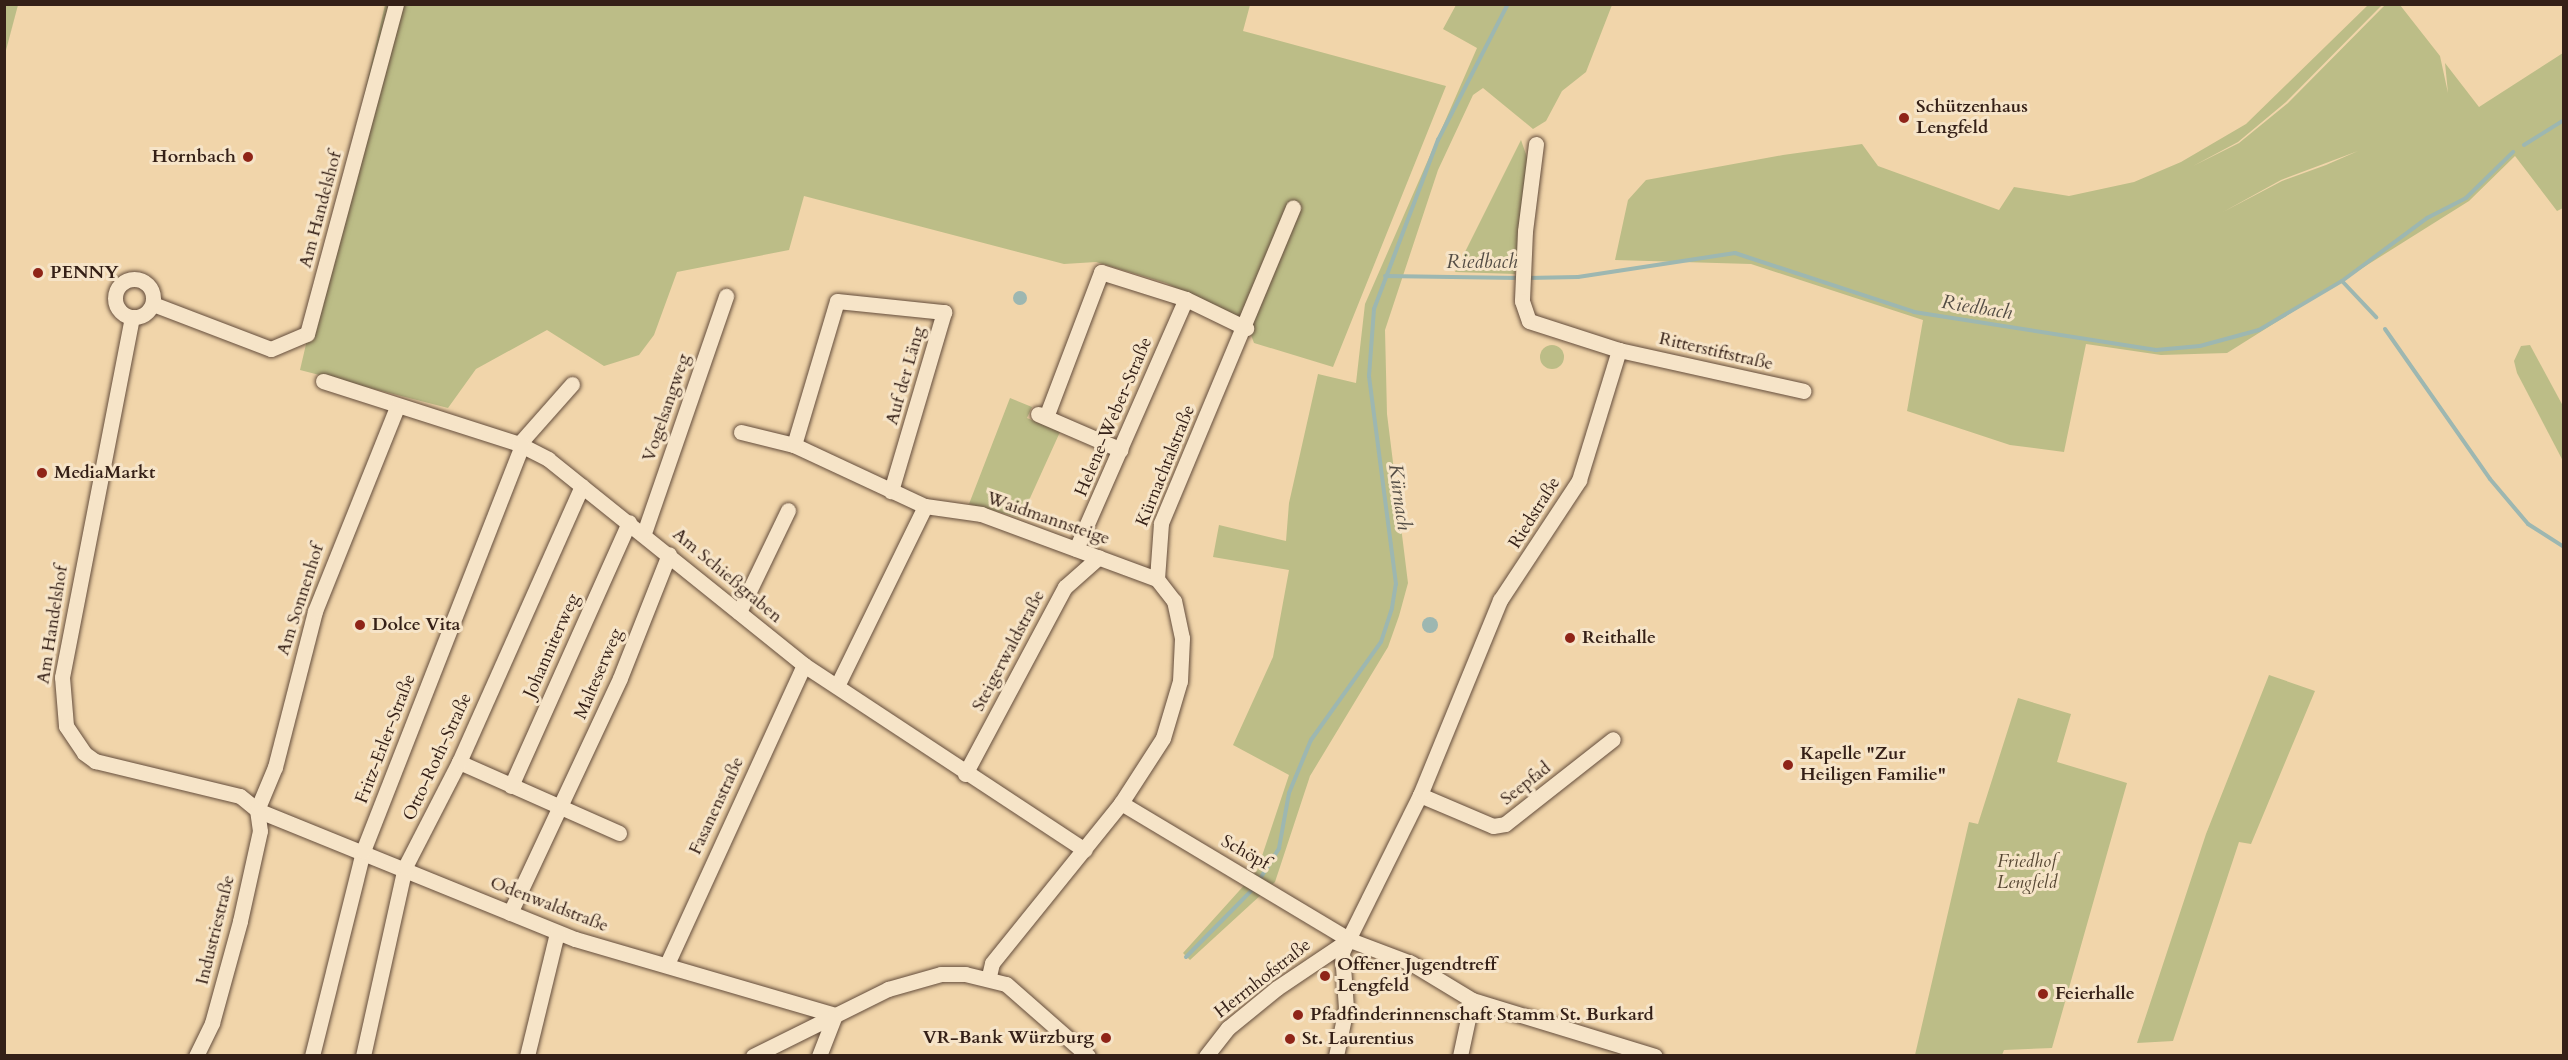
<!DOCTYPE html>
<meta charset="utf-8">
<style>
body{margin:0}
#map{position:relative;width:2568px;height:1060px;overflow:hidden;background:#f1d5aa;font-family:Cardo,serif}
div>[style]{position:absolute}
.green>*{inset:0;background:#bcbd87}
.round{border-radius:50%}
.water>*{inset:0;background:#9db7b1}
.stream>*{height:4px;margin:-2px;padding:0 2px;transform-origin:2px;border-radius:2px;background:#9db7b1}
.roads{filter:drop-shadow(0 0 2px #644d3c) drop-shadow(0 0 2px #644d3c)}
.minor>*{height:15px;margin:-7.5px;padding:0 7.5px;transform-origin:7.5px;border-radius:7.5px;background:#f6e4c8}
.minor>.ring{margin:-7.5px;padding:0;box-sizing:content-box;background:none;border:15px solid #f6e4c8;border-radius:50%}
.dots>*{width:16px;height:16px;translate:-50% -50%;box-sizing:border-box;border:3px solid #f6e4c8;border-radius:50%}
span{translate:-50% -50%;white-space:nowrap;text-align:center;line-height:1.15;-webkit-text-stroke:6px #f6e4c8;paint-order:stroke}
.poi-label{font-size:18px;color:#352017;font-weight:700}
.left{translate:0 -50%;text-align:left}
.right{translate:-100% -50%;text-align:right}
.street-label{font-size:18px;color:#352017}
.park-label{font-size:18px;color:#574733;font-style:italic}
.water-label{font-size:20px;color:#544d45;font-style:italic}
.frame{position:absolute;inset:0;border:6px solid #352017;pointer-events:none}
</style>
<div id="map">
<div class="green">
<div style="clip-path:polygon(5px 4px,18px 5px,5px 54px,4px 5px)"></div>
<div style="clip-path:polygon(385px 5px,1250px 5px,1243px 31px,1446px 86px,1333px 367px,1254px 343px,1246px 322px,1166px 283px,1096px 262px,1064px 264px,804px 196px,789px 250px,677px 272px,654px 335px,639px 355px,604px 366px,547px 330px,476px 369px,448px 408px,300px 370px)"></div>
<div style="clip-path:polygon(1456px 5px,1612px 5px,1586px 72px,1562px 91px,1546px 121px,1533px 129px,1483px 88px,1473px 95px,1438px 170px,1385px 330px,1387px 414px,1408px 583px,1399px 616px,1388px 647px,1310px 776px,1275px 882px,1190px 960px,1183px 953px,1257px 871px,1289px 775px,1233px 745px,1273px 657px,1289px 570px,1213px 557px,1219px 525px,1286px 541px,1289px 503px,1318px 374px,1356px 383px,1365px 304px,1477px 48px,1443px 29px)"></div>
<div style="clip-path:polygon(evenodd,2368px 5px,2382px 5px,2286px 102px,2238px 142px,2193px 166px,2239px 143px,2288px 103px,2385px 5px,2400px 5px,2440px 56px,2448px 93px,2445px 63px,2479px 107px,2563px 53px,2563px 208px,2557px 211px,2515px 156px,2469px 201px,2227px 353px,2161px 355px,2086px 344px,2064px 452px,2010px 445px,1907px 411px,1923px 320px,1751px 264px,1615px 260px,1628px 200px,1646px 180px,1783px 155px,1862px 144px,1878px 166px,1999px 210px,2014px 187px,2069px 196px,2134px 182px,2181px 162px,2246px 124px,2368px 5px,2358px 151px,2326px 165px,2282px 181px,2223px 212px,2281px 180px,2358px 151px)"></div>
<div style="clip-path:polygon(1521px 140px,1528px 160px,1515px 274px,1455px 272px)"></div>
<div style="clip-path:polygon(2530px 345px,2563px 406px,2563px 461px,2517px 373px,2514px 361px,2521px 346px)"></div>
<div class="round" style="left:1540px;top:345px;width:24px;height:24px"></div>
<div style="clip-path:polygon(1010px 398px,1032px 407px,1027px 418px,1060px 432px,1021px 518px,969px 504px)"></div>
<div style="clip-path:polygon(2269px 675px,2315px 691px,2251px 844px,2239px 842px,2173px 1041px,2137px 1043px,2206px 834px)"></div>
<div style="clip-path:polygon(2018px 698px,2071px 714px,2057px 762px,2127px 783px,2052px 1048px,2004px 1050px,2002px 1055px,1915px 1055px,1969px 822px,1978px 824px)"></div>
</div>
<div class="water">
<div class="round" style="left:1013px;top:291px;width:14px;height:14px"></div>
<div class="round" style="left:1422px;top:617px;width:16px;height:16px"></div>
</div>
<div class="stream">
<div style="left:2524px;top:145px;width:47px;rotate:-32deg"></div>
<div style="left:1385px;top:276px;width:134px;rotate:0.9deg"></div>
<div style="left:1527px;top:278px;width:51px;rotate:-1.1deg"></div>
<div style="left:1578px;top:277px;width:159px;rotate:-8.7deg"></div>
<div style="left:1735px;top:253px;width:188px;rotate:18.2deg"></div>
<div style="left:1914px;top:312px;width:245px;rotate:8.9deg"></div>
<div style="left:2156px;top:350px;width:44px;rotate:-5.2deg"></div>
<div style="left:2200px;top:346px;width:61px;rotate:-15.2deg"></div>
<div style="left:2259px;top:330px;width:96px;rotate:-30.6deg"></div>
<div style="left:2342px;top:281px;width:106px;rotate:-36.5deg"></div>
<div style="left:2427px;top:218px;width:44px;rotate:-27.1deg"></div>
<div style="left:2466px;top:198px;width:66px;rotate:-44.4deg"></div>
<div style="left:2342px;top:281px;width:50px;rotate:46.6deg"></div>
<div style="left:2385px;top:329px;width:183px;rotate:55deg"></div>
<div style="left:2490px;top:479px;width:59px;rotate:49.8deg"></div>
<div style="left:2528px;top:524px;width:43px;rotate:32.6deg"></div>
<div style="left:1258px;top:882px;width:40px;rotate:-58deg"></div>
<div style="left:1279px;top:848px;width:56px;rotate:-79.7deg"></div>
<div style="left:1289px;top:793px;width:57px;rotate:-67.5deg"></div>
<div style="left:1311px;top:740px;width:120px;rotate:-54.5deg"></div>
<div style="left:1381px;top:642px;width:36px;rotate:-72deg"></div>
<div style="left:1392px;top:608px;width:24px;rotate:-81deg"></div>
<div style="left:1396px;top:584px;width:210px;rotate:-97.4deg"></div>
<div style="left:1369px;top:376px;width:67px;rotate:-85.7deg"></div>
<div style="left:1374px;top:309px;width:181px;rotate:-69.3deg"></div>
<div style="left:1438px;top:140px;width:153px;rotate:-62.8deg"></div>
<div style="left:1186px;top:957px;width:97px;rotate:-45.4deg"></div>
</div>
<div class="roads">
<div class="minor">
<div style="left:1536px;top:144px;width:88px;rotate:97.2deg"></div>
<div style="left:1525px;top:231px;width:70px;rotate:92.5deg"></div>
<div style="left:1522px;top:301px;width:21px;rotate:71deg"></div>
<div style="left:1529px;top:321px;width:95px;rotate:17.9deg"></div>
<div style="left:1619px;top:350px;width:189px;rotate:12.5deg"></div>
<div class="ring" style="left:115px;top:279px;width:23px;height:23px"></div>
<div style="left:153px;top:304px;width:126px;rotate:20.9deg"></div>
<div style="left:271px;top:349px;width:39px;rotate:-23deg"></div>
<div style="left:307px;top:334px;width:342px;rotate:-74.9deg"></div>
<div style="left:132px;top:317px;width:367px;rotate:101deg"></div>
<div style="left:62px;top:677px;width:49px;rotate:85.3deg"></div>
<div style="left:66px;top:726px;width:32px;rotate:56deg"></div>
<div style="left:84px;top:753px;width:14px;rotate:36deg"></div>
<div style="left:95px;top:761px;width:149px;rotate:13.6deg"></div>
<div style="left:240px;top:796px;width:22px;rotate:39deg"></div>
<div style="left:257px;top:810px;width:343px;rotate:22.1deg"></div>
<div style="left:575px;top:939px;width:271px;rotate:16.3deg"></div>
<div style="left:323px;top:381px;width:206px;rotate:17.8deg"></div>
<div style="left:519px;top:444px;width:33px;rotate:27deg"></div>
<div style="left:548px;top:459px;width:329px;rotate:38.8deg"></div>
<div style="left:804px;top:665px;width:336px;rotate:33.4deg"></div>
<div style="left:1038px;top:414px;width:90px;rotate:23.4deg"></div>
<div style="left:1046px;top:417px;width:155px;rotate:-69.2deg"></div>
<div style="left:1101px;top:272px;width:89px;rotate:17.6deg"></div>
<div style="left:1186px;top:299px;width:67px;rotate:25.8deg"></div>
<div style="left:741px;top:432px;width:55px;rotate:13.8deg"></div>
<div style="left:794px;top:445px;width:145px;rotate:25deg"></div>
<div style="left:519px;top:444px;width:80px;rotate:-48.5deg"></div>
<div style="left:794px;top:445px;width:150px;rotate:-73.4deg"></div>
<div style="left:837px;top:301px;width:108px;rotate:5.9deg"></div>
<div style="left:944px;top:312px;width:187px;rotate:106.5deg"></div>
<div style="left:644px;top:533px;width:251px;rotate:-70.9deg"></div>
<div style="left:1076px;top:549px;width:273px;rotate:-66.3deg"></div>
<div style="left:739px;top:612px;width:113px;rotate:-64.3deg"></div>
<div style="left:837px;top:686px;width:200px;rotate:-63.9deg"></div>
<div style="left:925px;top:506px;width:57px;rotate:8.1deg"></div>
<div style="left:981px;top:514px;width:188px;rotate:20.3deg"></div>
<div style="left:459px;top:762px;width:175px;rotate:23.9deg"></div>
<div style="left:965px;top:774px;width:212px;rotate:-61.9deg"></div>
<div style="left:1065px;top:587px;width:45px;rotate:-41.4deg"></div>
<div style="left:511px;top:786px;width:289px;rotate:-65.9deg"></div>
<div style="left:1420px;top:795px;width:79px;rotate:23deg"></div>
<div style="left:1493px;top:826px;width:12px;rotate:-9deg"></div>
<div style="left:1505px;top:824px;width:137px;rotate:-38.2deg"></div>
<div style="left:1121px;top:803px;width:267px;rotate:30.9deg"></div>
<div style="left:257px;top:810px;width:47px;rotate:-67.3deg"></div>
<div style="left:275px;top:767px;width:161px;rotate:-75.6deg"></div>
<div style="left:315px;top:611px;width:220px;rotate:-68.1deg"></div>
<div style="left:510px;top:913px;width:259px;rotate:-64.9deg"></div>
<div style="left:620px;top:678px;width:133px;rotate:-68.4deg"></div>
<div style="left:1350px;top:940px;width:65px;rotate:20.7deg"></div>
<div style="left:1411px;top:963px;width:71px;rotate:31.2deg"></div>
<div style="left:1472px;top:1000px;width:191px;rotate:17deg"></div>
<div style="left:667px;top:964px;width:329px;rotate:-65.4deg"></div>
<div style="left:989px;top:976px;width:13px;rotate:-77deg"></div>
<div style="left:992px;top:963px;width:206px;rotate:-51.1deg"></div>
<div style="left:1121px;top:803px;width:77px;rotate:-57.1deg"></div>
<div style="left:1163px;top:738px;width:59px;rotate:-73.4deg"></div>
<div style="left:1180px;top:681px;width:43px;rotate:-87.3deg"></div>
<div style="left:1182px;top:638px;width:38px;rotate:-102deg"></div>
<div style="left:1174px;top:601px;width:28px;rotate:-128deg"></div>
<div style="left:1157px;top:579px;width:56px;rotate:-85.9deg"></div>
<div style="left:1161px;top:523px;width:342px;rotate:-67.3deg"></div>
<div style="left:196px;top:1056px;width:37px;rotate:-64deg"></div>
<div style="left:212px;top:1023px;width:106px;rotate:-74.6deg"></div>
<div style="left:240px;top:921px;width:92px;rotate:-77.5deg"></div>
<div style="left:260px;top:831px;width:21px;rotate:-98deg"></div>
<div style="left:312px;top:1056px;width:211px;rotate:-76deg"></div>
<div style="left:363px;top:851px;width:436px;rotate:-68.6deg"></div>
<div style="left:363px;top:1056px;width:194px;rotate:-77.5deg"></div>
<div style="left:405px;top:867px;width:118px;rotate:-62.8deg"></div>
<div style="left:459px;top:762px;width:302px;rotate:-66deg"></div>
<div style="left:527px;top:1056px;width:127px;rotate:-76.3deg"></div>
<div style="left:753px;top:1056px;width:151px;rotate:-26.4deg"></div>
<div style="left:888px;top:989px;width:55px;rotate:-15.8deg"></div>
<div style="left:941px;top:974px;width:24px"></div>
<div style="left:965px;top:974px;width:42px;rotate:13.7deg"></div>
<div style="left:1006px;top:984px;width:109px;rotate:41.3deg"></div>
<div style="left:819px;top:1056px;width:44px;rotate:-68.7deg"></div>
<div style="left:1206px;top:1056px;width:36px;rotate:-52deg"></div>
<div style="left:1228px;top:1028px;width:63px;rotate:-39.2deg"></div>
<div style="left:1277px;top:988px;width:84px;rotate:-33.9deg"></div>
<div style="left:1336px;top:1056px;width:49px;rotate:-78.2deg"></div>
<div style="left:1346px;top:1008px;width:56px;rotate:-94.1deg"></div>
<div style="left:1342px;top:952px;width:175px;rotate:-63.6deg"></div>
<div style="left:1420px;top:795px;width:211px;rotate:-67.7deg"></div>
<div style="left:1500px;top:600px;width:144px;rotate:-56.6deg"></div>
<div style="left:1579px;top:480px;width:136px;rotate:-72.9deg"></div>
<div style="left:1460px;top:1056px;width:57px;rotate:-77.9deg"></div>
</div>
</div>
<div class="dots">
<div style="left:1904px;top:118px;background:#8f2418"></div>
<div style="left:248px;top:157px;background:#8f2418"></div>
<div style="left:38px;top:273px;background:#8f2418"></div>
<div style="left:42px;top:473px;background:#8f2418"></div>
<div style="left:360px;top:625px;background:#8f2418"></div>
<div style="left:1570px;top:638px;background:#8f2418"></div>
<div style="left:1788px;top:765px;background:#8f2418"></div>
<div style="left:1325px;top:976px;background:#8f2418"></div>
<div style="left:2043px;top:994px;background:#8f2418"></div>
<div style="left:1298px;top:1015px;background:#8f2418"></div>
<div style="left:1106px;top:1038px;background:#8f2418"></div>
<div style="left:1290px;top:1039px;background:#8f2418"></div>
</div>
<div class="poi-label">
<span class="left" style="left:1916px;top:118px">Schützenhaus<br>Lengfeld</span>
<span class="right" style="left:236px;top:157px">Hornbach</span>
<span class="left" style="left:50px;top:273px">PENNY</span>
<span class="left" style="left:54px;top:473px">MediaMarkt</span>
<span class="left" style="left:372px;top:625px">Dolce Vita</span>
<span class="left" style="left:1582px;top:638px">Reithalle</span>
<span class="left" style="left:1800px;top:765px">Kapelle "Zur<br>Heiligen Familie"</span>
<span class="left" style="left:1337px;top:976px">Offener Jugendtreff<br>Lengfeld</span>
<span class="left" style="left:2055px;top:994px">Feierhalle</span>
<span class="left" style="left:1310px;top:1015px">Pfadfinderinnenschaft Stamm St. Burkard</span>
<span class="right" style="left:1094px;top:1038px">VR-Bank Würzburg</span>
<span class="left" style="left:1302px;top:1039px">St. Laurentius</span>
</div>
<div class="street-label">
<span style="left:321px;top:210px;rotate:-75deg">Am Handelshof</span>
<span style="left:1716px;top:352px;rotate:13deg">Ritterstiftstraße</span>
<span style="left:906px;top:376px;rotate:-74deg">Auf der Läng</span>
<span style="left:667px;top:408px;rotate:-71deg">Vogelsangweg</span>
<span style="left:1114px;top:417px;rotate:-67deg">Helene-Weber-Straße</span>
<span style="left:1166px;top:466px;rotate:-68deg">Kürnachtalstraße</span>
<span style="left:1535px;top:513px;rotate:-58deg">Riedstraße</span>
<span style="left:1048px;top:519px;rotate:19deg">Waidmannsteige</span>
<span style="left:727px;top:576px;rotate:40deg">Am Schießgraben</span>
<span style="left:301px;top:600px;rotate:-72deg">Am Sonnenhof</span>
<span style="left:53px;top:625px;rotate:-81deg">Am Handelshof</span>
<span style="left:552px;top:646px;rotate:-66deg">Johanniterweg</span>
<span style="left:1009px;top:651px;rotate:-62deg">Steigerwaldstraße</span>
<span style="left:599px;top:674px;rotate:-67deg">Malteserweg</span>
<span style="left:386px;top:739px;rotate:-69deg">Fritz-Erler-Straße</span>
<span style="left:438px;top:757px;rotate:-65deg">Otto-Roth-Straße</span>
<span style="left:1526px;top:784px;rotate:-38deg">Seepfad</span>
<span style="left:717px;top:806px;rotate:-65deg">Fasanenstraße</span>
<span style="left:1245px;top:853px;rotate:29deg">Schöpf</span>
<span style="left:549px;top:905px;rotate:21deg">Odenwaldstraße</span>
<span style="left:216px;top:930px;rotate:-76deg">Industriestraße</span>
<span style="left:1263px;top:979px;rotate:-38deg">Herrnhofstraße</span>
</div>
<div class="park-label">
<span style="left:2027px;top:873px">Friedhof<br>Lengfeld</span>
</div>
<div class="water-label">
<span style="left:1482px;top:261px">Riedbach</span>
<span style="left:1977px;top:307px;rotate:9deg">Riedbach</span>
<span style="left:1400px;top:497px;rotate:82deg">Kürnach</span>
</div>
<div class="frame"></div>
</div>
